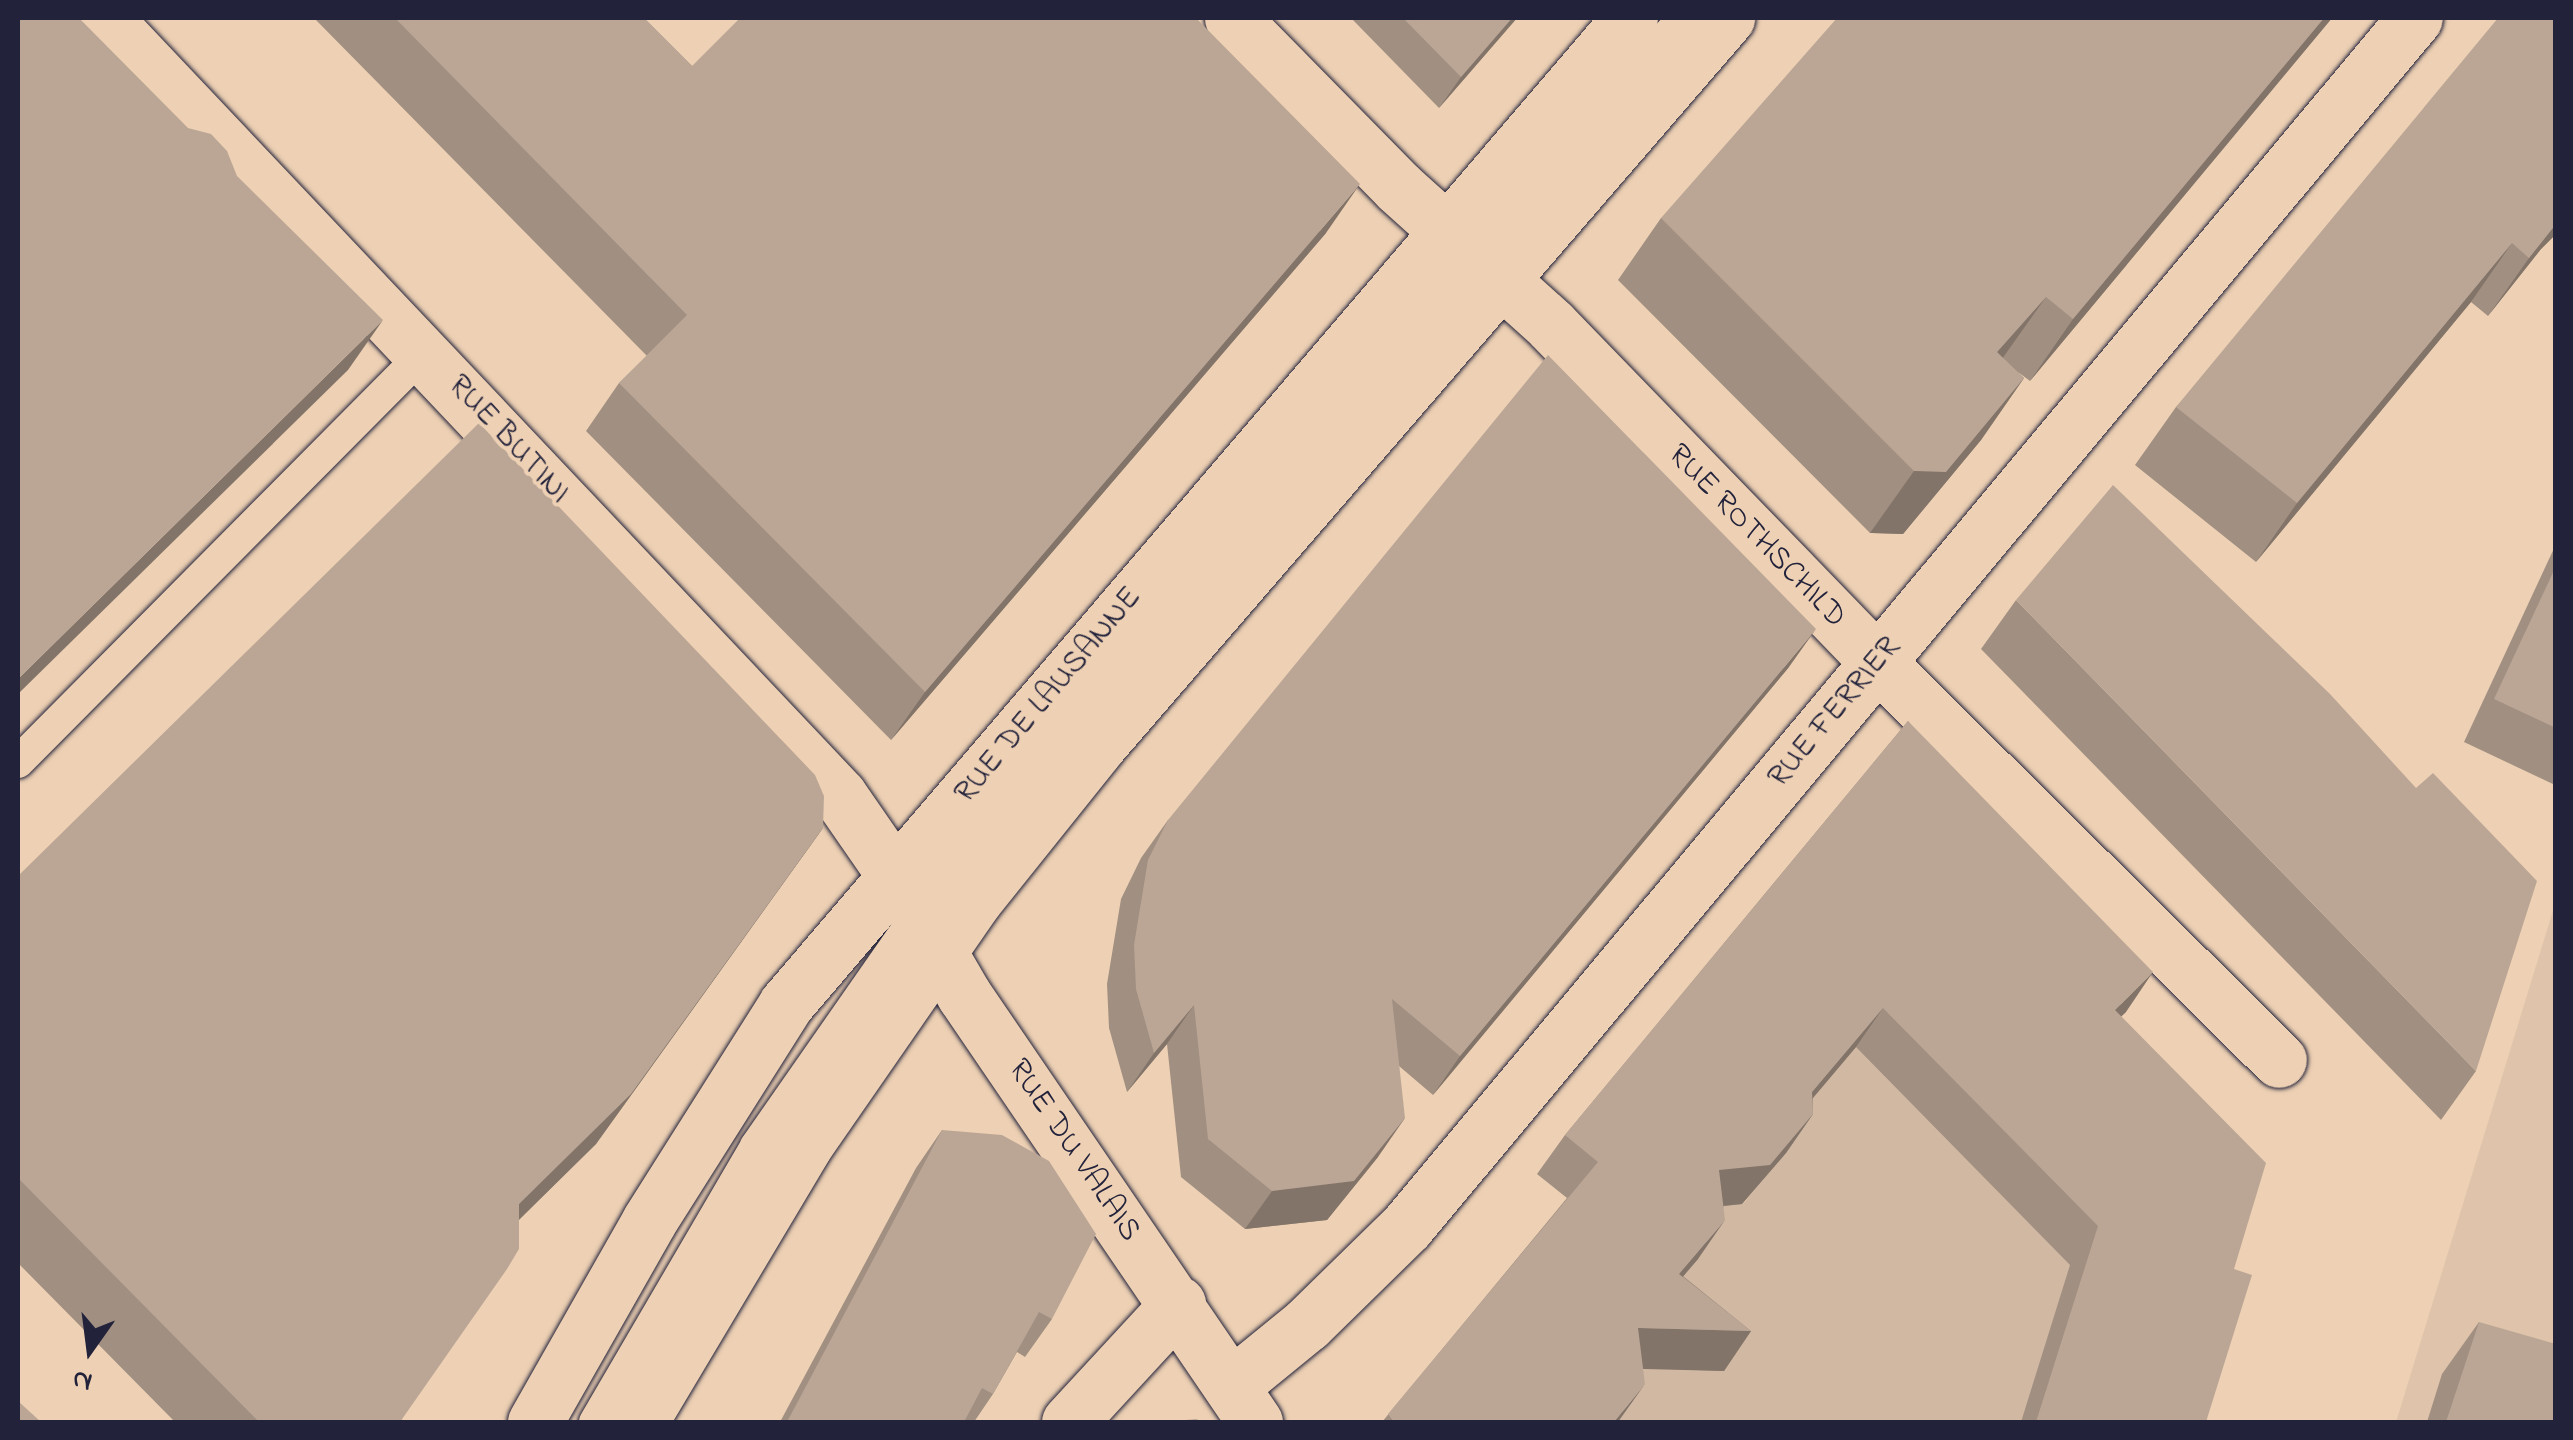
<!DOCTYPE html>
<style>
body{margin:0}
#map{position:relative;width:2573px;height:1440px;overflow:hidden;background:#eed1b4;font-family:"Indie Flower",sans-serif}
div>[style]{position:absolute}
.built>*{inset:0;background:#dfc4ab}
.green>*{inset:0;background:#d1b8a3}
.roads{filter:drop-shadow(0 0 2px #22223b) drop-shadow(0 0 2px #22223b)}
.service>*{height:32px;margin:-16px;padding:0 16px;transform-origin:16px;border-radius:16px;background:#eed1b4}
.minor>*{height:55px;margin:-27.5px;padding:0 27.5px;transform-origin:27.5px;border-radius:27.5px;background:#eed1b4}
.tertiary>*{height:55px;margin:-27.5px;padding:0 27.5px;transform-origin:27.5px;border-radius:27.5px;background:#eed1b4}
.secondary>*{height:55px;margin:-27.5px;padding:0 27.5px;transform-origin:27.5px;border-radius:27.5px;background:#eed1b4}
.wall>*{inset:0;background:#a18f81}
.shaded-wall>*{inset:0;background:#837469}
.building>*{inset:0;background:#bba696}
span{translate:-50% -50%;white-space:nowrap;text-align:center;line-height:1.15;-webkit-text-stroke:8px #eed1b4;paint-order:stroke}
.street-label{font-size:32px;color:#22223b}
.frame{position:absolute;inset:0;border:20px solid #22223b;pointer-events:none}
.north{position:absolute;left:40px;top:1300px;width:100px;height:100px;-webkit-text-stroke:8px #eed1b4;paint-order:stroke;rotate:194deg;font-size:28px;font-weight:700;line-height:40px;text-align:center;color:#22223b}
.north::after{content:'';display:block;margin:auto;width:35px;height:45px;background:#22223b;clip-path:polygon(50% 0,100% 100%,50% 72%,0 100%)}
</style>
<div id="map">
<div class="built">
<div style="clip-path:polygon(2555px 904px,2555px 1422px,2396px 1422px)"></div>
</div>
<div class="green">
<div style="clip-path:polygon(1890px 1004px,2071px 1265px,2023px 1422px,1617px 1422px,1611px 1407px,1646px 1365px,1641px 1304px,1697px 1247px,1726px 1201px,1743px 1204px,1785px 1153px,1780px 1137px)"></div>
</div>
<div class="roads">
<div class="service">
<div style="left:18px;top:762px;width:578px;rotate:-45.21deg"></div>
<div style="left:595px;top:1422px;width:320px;rotate:-59.7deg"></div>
<div style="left:756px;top:1146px;width:282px;rotate:-55.1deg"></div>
<div style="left:917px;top:915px;width:247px;rotate:-50.9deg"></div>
<div style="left:1073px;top:723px;width:932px;rotate:-49.13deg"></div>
</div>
<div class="minor">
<div style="left:104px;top:18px;width:1070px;rotate:46.59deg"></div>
<div style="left:839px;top:795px;width:98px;rotate:55.3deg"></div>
<div style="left:1232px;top:18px;width:237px;rotate:45.5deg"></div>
<div style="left:1398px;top:187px;width:206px;rotate:42deg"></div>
<div style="left:1551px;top:325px;width:470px;rotate:45.9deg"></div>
<div style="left:1878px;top:663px;width:564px;rotate:44.71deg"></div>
<div style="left:1231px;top:1386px;width:98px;rotate:-39.2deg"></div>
<div style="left:1307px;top:1324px;width:140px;rotate:-44.4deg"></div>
<div style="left:1407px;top:1226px;width:1573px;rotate:-50.16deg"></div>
<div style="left:1069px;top:1422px;width:161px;rotate:-47.3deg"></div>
</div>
<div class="tertiary">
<div style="left:895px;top:876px;width:138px;rotate:59.9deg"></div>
<div style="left:964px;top:995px;width:517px;rotate:55.73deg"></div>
</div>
<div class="secondary">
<div style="left:535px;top:1422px;width:231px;rotate:-60.4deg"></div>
<div style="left:649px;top:1221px;width:257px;rotate:-57.7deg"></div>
<div style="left:786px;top:1004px;width:1298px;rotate:-49.44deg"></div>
<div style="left:640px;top:1422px;width:322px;rotate:-59.2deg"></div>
<div style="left:805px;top:1145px;width:295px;rotate:-55.3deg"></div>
<div style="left:973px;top:902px;width:198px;rotate:-51.3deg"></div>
<div style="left:1097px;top:747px;width:964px;rotate:-49.17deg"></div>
</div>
</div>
<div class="wall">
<div style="clip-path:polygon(314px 18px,644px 18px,692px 66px,1326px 233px,891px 740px,586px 431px,619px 383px,647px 356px)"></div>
<div style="clip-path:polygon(1351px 18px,1517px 18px,1439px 108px)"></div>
<div style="clip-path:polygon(2332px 18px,2030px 381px,2018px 372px,2024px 378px,1981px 440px,1903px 534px,1870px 533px,1618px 280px,1661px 218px)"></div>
<div style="clip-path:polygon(2556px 18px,2556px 234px,2541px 249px,2488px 316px,2471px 302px,2256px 562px,2135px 465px,2176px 407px)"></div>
<div style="clip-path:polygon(2556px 544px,2556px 784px,2555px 785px,2464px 742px)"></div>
<div style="clip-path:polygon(2016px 600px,2476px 1071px,2441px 1120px,1981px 649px)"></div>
<div style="clip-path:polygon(1789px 667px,1433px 1095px,1399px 1066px,1378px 1157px,1327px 1220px,1245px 1229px,1181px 1177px,1167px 1044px,1127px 1092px,1109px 1028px,1107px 984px,1121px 899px,1141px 858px,1168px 820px)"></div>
<div style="clip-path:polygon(1908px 721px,2126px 1012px,2121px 1016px,2234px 1269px,2206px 1422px,2021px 1422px,2070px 1265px,1856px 1047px,1813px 1098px,1813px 1114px,1786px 1153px,1742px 1204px,1724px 1206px,1698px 1259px,1683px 1276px,1751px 1331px,1724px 1371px,1643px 1368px,1618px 1422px,1382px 1422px,1567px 1198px,1537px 1174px,1565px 1135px)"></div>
<div style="clip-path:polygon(823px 828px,596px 1144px,519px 1220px,400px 1422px,175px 1422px,18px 1263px,18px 876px)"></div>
<div style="clip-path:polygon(942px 1130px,1052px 1319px,1025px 1357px,1017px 1352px,993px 1394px,974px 1422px,780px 1422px,916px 1168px)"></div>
<div style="clip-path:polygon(2479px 1322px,2556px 1422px,2427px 1422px,2442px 1374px)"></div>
</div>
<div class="shaded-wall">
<div style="clip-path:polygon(1512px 18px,1517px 18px,1439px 108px,1461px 77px)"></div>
<div style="clip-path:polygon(2324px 18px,2332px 18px,2030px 381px,2073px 319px)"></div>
<div style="clip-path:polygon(1360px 184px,1326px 233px,891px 740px,925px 692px)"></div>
<div style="clip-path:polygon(2556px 224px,2556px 234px,2541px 249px,2488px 316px,2529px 258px)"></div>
<div style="clip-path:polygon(2512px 243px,2471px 302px,2256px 562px,2297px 503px)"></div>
<div style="clip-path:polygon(2046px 297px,2002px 359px,1997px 352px)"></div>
<div style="clip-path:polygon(383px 320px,348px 370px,18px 694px,18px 679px)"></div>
<div style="clip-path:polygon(2024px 378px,1981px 440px,1903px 534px,1870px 533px,1914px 471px)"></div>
<div style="clip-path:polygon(1816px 629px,1789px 667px,1433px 1095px,1460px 1056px)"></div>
<div style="clip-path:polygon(823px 828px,596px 1144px,484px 1254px,519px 1204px)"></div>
<div style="clip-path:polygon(2153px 972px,2126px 1012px,2087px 1049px,2115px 1010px)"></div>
<div style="clip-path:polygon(1194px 1005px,1167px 1044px,1127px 1092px,1154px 1053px)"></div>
<div style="clip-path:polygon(1883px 1008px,1856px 1047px,1785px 1131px,1812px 1092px)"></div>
<div style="clip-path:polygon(1813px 1114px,1786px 1153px,1742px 1204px,1692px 1209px,1719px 1170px)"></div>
<div style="clip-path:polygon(1405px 1118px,1378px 1157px,1327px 1220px,1245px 1229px,1272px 1191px)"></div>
<div style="clip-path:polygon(1725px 1220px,1698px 1259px,1652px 1313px,1679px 1274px)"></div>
<div style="clip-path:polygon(1638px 1328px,1751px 1331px,1724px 1371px,1610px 1368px)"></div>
<div style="clip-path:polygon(1645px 1384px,1618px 1422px,1614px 1422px)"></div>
</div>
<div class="building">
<div style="clip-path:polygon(18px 18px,79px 18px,188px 128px,211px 134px,227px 151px,237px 176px,383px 320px,18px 679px)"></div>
<div style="clip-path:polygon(395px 18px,644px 18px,692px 66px,740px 18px,1196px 18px,1360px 184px,925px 692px,619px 383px,687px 315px)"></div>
<div style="clip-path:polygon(1403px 18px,1512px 18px,1461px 77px)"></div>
<div style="clip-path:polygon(1837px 18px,2324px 18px,2073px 319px,2046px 297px,1997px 352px,2024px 378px,1946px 472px,1914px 471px,1661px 218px)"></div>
<div style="clip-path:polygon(2498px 18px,2556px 18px,2556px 224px,2529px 258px,2512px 243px,2297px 503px,2176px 407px)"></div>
<div style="clip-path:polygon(1548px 355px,1816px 629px,1460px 1056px,1392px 999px,1405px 1118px,1354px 1181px,1272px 1191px,1208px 1139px,1194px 1005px,1154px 1053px,1136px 989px,1134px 945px,1148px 860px,1168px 820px)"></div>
<div style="clip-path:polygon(479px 423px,815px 775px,824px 796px,823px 828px,631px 1094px,519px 1204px,519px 1249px,507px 1269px,400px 1422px,259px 1422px,18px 1178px,18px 876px)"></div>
<div style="clip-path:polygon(2113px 485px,2330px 694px,2416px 788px,2433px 773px,2537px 881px,2476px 1071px,2016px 600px)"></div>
<div style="clip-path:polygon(2556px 566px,2556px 728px,2494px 699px)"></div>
<div style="clip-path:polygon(1908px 721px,2153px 972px,2115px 1010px,2266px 1163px,2234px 1269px,2252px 1275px,2206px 1422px,2036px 1422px,2098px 1226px,1883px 1008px,1812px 1092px,1813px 1114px,1770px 1165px,1719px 1170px,1725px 1220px,1679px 1274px,1751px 1331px,1638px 1328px,1645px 1384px,1614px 1422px,1394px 1422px,1388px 1414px,1598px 1162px,1565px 1135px)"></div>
<div style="clip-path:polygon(942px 1130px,1002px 1135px,1049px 1161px,1096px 1234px,1052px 1319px,1039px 1312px,993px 1394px,982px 1388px,964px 1422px,787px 1422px)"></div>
<div style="clip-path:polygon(2479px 1322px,2556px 1344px,2556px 1422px,2446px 1422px)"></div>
<div style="clip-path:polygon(18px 1401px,41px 1422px,18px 1422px)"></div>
<div style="clip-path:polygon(1196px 1419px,1204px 1422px,1165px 1422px)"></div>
</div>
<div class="street-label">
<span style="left:508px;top:440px;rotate:47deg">RUE BUTINI</span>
<span style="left:1756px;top:537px;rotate:46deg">RUE ROTHSCHILD</span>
<span style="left:1049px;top:696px;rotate:-50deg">RUE DE LAUSANNE</span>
<span style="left:1835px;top:713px;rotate:-50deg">RUE FERRIER</span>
<span style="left:1073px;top:1151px;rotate:56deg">RUE DU VALAIS</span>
</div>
<div class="frame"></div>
<div class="north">N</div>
</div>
